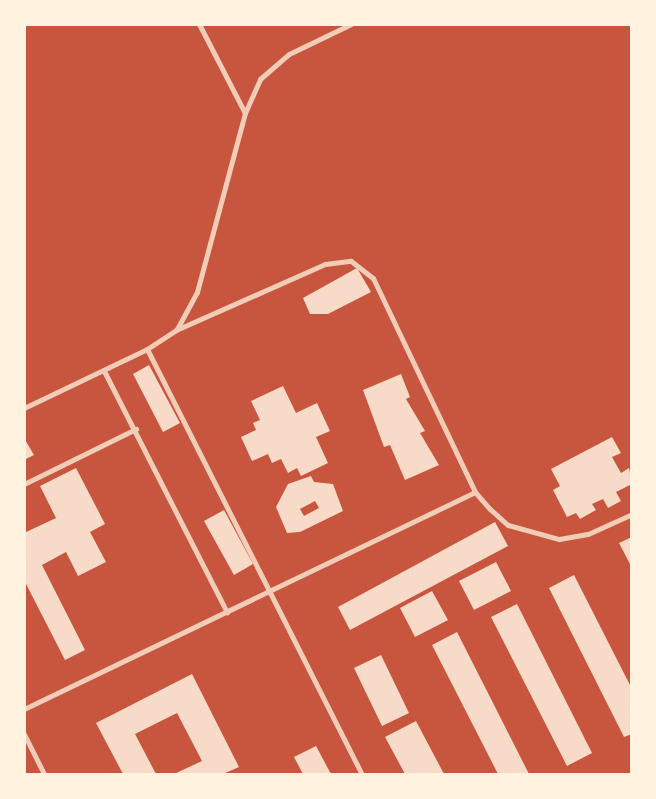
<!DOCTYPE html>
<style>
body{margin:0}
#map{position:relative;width:656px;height:799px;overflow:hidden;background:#c8553d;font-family:"PT Sans Narrow",sans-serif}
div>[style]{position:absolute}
.building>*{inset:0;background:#f7dbc8}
.service>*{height:5px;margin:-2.5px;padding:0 2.5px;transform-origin:2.5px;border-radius:2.5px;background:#f1ccb7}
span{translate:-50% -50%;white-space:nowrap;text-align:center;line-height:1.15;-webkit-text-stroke:7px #fff3e0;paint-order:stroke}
.frame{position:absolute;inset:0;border:26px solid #fff3e0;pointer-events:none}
</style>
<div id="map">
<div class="building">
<div style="clip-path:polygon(357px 268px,371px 292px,328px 314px,310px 314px,303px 298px)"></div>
<div style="clip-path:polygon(149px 365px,180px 423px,163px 432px,133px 374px)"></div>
<div style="clip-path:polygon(401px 374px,410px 397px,406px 399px,425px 431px,420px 433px,439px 465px,405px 480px,390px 445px,384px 447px,363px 390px)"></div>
<div style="clip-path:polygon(283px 386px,296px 413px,317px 403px,330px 431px,316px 437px,328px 463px,301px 476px,297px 468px,288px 473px,281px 459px,272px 463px,268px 454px,252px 461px,241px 437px,256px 430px,253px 423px,260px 420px,251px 401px)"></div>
<div style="clip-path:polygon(612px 437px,621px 453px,612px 457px,621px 473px,629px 468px,632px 484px,616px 492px,621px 501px,608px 508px,603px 499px,592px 504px,596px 510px,580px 519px,576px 513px,567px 517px,553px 490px,560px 486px,551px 469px)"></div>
<div style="clip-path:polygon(24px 438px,34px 455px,24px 460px)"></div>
<div style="clip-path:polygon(76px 468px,105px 524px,90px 532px,106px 562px,78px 576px,66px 552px,42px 565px,85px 650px,65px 660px,24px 580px,24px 533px,56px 518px,40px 486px)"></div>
<div style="clip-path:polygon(evenodd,311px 476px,314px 482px,333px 484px,343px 511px,300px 532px,287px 533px,276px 507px,288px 484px,311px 476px,315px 501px,319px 508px,304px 516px,300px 509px,315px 501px)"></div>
<div style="clip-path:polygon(224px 510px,253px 564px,234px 575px,204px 521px)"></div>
<div style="clip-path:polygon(495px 522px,508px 546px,350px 630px,338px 607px)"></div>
<div style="clip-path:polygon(632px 537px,632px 568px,619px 543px)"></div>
<div style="clip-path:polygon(496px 562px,511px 591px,474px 610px,459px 581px)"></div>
<div style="clip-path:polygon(574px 575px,632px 689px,632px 734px,624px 737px,549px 588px)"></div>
<div style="clip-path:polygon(432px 591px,448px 620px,415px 637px,400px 608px)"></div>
<div style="clip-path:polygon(517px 604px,592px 753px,567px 766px,491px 617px)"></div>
<div style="clip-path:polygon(457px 632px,529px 774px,498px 774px,432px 645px)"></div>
<div style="clip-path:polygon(381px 655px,409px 713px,382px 726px,354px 668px)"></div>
<div style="clip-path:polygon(192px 674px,239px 767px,223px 774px,174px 774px,202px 761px,177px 713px,135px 734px,156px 774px,123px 774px,96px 723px)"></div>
<div style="clip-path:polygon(416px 721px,444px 774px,405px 774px,385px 737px)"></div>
<div style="clip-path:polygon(316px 746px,331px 774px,303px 774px,294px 757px)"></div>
</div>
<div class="service">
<div style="left:199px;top:24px;width:100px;rotate:62.7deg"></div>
<div style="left:177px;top:329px;width:42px;rotate:-61.6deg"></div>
<div style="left:197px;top:292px;width:185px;rotate:-75deg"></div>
<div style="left:245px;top:113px;width:37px;rotate:-66deg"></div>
<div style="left:260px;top:79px;width:38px;rotate:-41deg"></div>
<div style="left:289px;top:54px;width:69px;rotate:-25.8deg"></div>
<div style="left:147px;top:349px;width:476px;rotate:63.2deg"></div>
<div style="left:104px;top:371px;width:271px;rotate:63deg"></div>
<div style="left:24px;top:408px;width:136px;rotate:-25.6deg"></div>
<div style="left:147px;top:349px;width:35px;rotate:-33deg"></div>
<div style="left:176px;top:330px;width:163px;rotate:-23.9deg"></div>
<div style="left:325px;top:264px;width:26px;rotate:-7deg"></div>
<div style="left:351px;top:261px;width:28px;rotate:38deg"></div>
<div style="left:373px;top:278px;width:237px;rotate:64.5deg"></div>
<div style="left:475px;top:492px;width:23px;rotate:49deg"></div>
<div style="left:490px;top:509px;width:24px;rotate:42deg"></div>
<div style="left:508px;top:525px;width:53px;rotate:15.4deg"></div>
<div style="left:559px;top:539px;width:29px;rotate:-10deg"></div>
<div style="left:588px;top:534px;width:48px;rotate:-24.4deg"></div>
<div style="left:24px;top:484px;width:125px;rotate:-26.2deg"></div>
<div style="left:24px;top:709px;width:500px;rotate:-25.69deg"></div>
<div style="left:24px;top:734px;width:45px;rotate:63.4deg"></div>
</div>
<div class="frame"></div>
</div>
